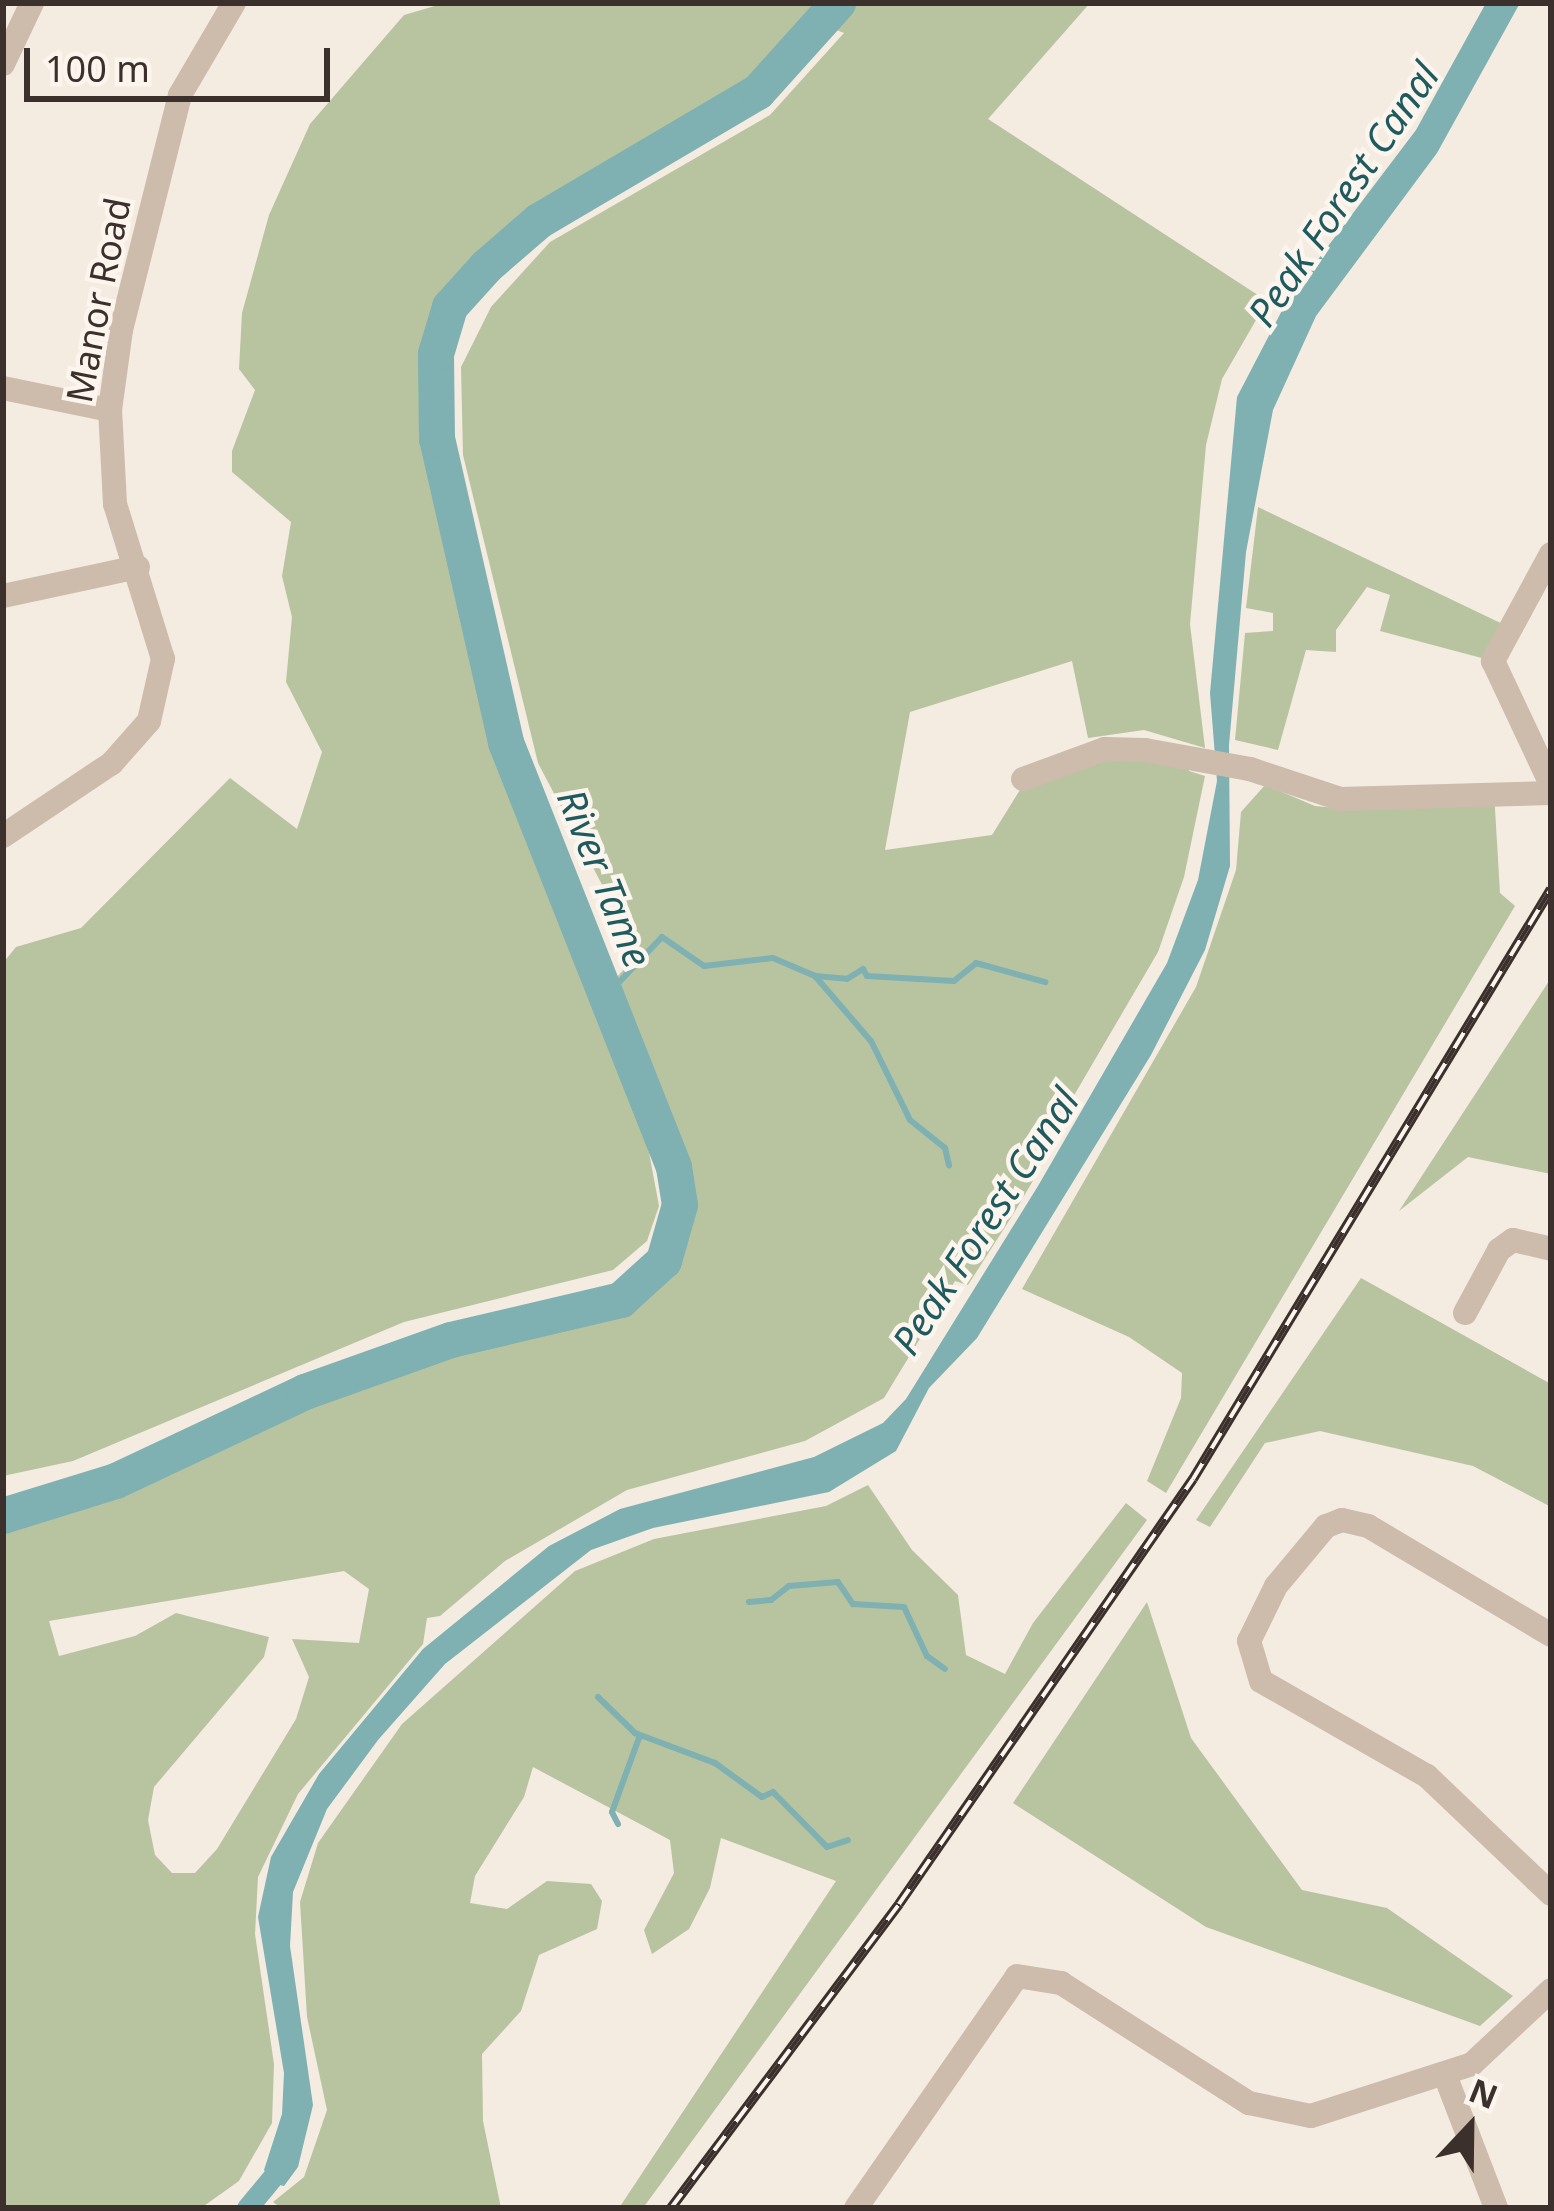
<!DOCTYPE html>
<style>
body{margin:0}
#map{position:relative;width:1554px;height:2211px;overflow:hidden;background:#f4ebe1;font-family:"Noto Sans",sans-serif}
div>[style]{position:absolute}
.green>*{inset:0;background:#b8c4a0}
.water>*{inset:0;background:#7fb0b2}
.stream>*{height:6px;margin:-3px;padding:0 3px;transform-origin:3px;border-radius:3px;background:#7fb0b2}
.canal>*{height:21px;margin:-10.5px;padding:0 10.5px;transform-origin:10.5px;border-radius:10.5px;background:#7fb0b2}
.river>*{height:36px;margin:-18px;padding:0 18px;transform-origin:18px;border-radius:18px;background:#7fb0b2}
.street>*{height:24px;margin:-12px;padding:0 12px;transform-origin:12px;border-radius:12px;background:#cdbbac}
.rail>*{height:10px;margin-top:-5px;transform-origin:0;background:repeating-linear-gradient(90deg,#fbf5ee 0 18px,#3b302b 0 36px);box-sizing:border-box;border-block:3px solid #3b302b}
span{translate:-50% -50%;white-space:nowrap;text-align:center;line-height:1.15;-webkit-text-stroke:9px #fbf5ee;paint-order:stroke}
.street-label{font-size:36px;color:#3b302b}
.water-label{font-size:39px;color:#1f5a5e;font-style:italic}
.frame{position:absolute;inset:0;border:6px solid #3b302b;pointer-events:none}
.north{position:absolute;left:1410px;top:2067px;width:120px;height:120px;-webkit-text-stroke:9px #fbf5ee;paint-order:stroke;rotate:22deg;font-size:33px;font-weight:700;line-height:48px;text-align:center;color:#3b302b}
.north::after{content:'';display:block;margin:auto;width:42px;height:54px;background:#3b302b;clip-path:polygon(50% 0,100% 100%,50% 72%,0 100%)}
.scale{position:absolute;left:24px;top:48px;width:306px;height:54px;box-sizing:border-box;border:6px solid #3b302b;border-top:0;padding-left:15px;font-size:36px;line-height:42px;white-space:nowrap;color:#3b302b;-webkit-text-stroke:9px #fbf5ee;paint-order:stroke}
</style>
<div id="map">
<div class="green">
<div style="clip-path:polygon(evenodd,445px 3px,1090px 3px,988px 119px,1267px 301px,1222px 379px,1206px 445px,1190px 624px,1205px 748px,1144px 730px,1088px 738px,1072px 661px,910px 712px,885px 850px,992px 835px,1028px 777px,1067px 760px,1189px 760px,1189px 771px,1205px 776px,1184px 877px,1158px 952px,1035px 1162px,1044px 1162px,1014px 1213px,968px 1285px,955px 1281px,884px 1398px,805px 1441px,627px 1490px,505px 1561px,440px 1616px,427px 1618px,423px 1644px,298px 1794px,258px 1877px,255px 1934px,274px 2064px,272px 2123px,239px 2181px,201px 2208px,3px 2208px,3px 1516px,116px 1481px,305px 1392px,451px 1340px,621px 1300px,664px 1261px,680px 1205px,674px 1167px,604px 992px,638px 953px,538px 763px,463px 455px,461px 367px,491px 307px,550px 242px,770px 115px,844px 33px,822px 24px,758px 92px,539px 221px,461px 292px,443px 320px,436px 354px,437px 439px,467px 583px,506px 742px,538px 826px,524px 828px,648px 1147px,659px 1206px,647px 1241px,613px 1270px,404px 1322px,73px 1461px,3px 1476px,3px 963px,16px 947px,81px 928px,230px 778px,297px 829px,322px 752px,286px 682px,292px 617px,282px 576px,291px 522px,232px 472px,232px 451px,255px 390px,239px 369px,242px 313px,269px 215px,310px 124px,404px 15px,445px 3px,344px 1571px,369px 1589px,359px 1643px,292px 1639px,309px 1677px,296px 1719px,217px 1849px,195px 1873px,172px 1873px,155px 1855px,148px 1820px,154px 1787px,264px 1657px,269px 1637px,176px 1613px,135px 1636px,59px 1656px,49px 1621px,344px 1571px)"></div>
<div style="clip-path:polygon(1258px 507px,1511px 628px,1493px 661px,1380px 631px,1390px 595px,1367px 587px,1336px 630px,1336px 652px,1306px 650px,1278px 750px,1235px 740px,1245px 633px,1273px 631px,1273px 613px,1246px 608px)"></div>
<div style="clip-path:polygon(1265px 785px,1315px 806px,1356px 810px,1494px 792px,1500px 893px,1515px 906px,1166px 1493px,1147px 1481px,1181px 1398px,1182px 1373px,1129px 1337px,1022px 1289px,1196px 987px,1236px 870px,1241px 812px)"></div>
<div style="clip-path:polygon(1551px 978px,1551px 1174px,1468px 1157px,1399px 1211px)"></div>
<div style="clip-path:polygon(1361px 1278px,1551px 1384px,1551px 1507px,1473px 1466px,1320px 1431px,1265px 1443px,1210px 1527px,1196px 1520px)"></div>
<div style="clip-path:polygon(868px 1485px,912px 1550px,958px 1595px,966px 1655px,1005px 1674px,1033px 1623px,1126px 1503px,1147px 1520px,643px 2208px,619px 2208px,836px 1881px,721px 1838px,710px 1888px,689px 1929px,652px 1954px,644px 1930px,674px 1873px,670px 1840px,533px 1767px,524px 1797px,475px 1876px,470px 1903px,507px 1909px,547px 1881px,591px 1884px,602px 1901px,597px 1929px,539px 1955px,521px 2011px,482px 2054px,483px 2121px,501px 2208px,281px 2208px,273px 2202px,304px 2177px,327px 2110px,307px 2017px,300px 1902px,318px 1843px,402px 1724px,575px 1571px,654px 1539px,826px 1506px)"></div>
<div style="clip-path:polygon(1147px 1602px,1191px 1738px,1302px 1890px,1387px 1908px,1513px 1996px,1480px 2026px,1206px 1927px,1013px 1803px)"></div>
</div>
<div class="water">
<div style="clip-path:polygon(1486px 3px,1520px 3px,1437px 153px,1316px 316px,1273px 410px,1246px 552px,1229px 745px,1230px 866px,1205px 950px,1151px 1055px,977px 1338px,929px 1388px,896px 1451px,829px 1492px,653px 1528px,591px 1550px,445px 1664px,378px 1740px,327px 1809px,293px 1892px,290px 1946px,313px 2105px,298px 2167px,284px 2186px,272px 2183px,264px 2170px,282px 2114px,284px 2073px,258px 1917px,271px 1857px,319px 1774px,423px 1649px,549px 1546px,620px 1509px,814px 1457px,883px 1423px,906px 1399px,1038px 1186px,1167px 963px,1198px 880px,1217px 781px,1210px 693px,1237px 397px,1288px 299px,1416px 130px)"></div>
</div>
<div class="stream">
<div style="left:815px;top:976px;width:86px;rotate:49.3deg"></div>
<div style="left:871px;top:1041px;width:88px;rotate:63.7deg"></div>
<div style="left:910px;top:1120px;width:45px;rotate:38.7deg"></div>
<div style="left:945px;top:1148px;width:18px;rotate:77deg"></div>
<div style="left:606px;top:996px;width:81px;rotate:-46.5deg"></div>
<div style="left:662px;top:937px;width:51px;rotate:34.6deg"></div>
<div style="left:704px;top:966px;width:69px;rotate:-6.6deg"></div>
<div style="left:773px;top:958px;width:46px;rotate:23.2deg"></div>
<div style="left:815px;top:976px;width:32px;rotate:5deg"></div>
<div style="left:847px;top:979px;width:19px;rotate:-32deg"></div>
<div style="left:863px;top:969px;width:8px;rotate:60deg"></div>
<div style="left:867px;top:976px;width:87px;rotate:3.3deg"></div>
<div style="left:954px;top:981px;width:28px;rotate:-39deg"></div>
<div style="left:976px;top:963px;width:72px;rotate:15.4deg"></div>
<div style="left:749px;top:1602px;width:22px;rotate:-5deg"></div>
<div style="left:771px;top:1600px;width:23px;rotate:-38deg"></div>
<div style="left:789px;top:1586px;width:49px;rotate:-4.7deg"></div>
<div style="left:838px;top:1582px;width:27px;rotate:56deg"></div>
<div style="left:853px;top:1604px;width:51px;rotate:3.4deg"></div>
<div style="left:904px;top:1607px;width:54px;rotate:64.9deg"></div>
<div style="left:927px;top:1656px;width:22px;rotate:36deg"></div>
<div style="left:598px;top:1697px;width:52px;rotate:44.2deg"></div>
<div style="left:635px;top:1733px;width:85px;rotate:20.6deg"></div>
<div style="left:715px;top:1763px;width:58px;rotate:35.9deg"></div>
<div style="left:762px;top:1797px;width:12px;rotate:-24deg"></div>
<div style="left:773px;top:1792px;width:77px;rotate:45.5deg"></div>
<div style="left:827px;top:1847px;width:22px;rotate:-18deg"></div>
<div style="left:618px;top:1824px;width:13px;rotate:-117deg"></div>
<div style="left:612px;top:1812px;width:82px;rotate:-70deg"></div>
</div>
<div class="canal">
<div style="left:247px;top:2208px;width:60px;rotate:-50.4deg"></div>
</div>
<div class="river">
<div style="left:3px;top:1516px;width:118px;rotate:-17.2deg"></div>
<div style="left:116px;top:1481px;width:209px;rotate:-25.2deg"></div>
<div style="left:305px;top:1392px;width:155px;rotate:-19.6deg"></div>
<div style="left:451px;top:1340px;width:175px;rotate:-13.2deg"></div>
<div style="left:621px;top:1300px;width:58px;rotate:-42.2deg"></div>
<div style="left:664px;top:1261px;width:58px;rotate:-74.1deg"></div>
<div style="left:680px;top:1205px;width:38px;rotate:-99deg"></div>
<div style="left:674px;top:1167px;width:457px;rotate:-111.6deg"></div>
<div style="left:506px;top:742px;width:311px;rotate:-102.8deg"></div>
<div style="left:437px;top:439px;width:85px;rotate:-90.7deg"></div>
<div style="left:436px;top:354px;width:49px;rotate:-73.4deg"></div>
<div style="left:450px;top:307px;width:55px;rotate:-47.9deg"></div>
<div style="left:487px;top:266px;width:69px;rotate:-40.9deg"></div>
<div style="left:539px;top:221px;width:254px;rotate:-30.5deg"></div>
<div style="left:758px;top:92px;width:120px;rotate:-48deg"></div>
</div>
<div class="street">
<div style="left:3px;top:64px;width:68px;rotate:-64.6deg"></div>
<div style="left:3px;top:388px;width:109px;rotate:11.6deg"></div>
<div style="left:1551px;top:554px;width:122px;rotate:118.5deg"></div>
<div style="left:1493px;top:661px;width:136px;rotate:64.8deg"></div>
<div style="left:3px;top:596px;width:138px;rotate:-12.1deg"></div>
<div style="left:1023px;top:779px;width:87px;rotate:-20.1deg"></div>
<div style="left:1105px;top:749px;width:40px;rotate:1.4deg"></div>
<div style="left:1145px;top:750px;width:107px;rotate:10.3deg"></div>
<div style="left:1250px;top:769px;width:95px;rotate:18.4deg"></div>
<div style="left:1340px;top:799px;width:211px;rotate:-1.6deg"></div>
<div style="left:3px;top:836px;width:131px;rotate:-33.8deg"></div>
<div style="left:112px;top:763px;width:56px;rotate:-48.6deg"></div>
<div style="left:149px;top:721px;width:64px;rotate:-77.3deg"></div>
<div style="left:163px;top:659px;width:162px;rotate:-107.2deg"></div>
<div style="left:115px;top:504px;width:94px;rotate:-93deg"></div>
<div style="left:110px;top:410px;width:81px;rotate:-82.2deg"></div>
<div style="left:121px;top:330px;width:242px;rotate:-75.9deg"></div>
<div style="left:180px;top:95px;width:107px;rotate:-59.6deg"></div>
<div style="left:1465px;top:1313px;width:72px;rotate:-61.6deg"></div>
<div style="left:1499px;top:1250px;width:17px;rotate:-36deg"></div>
<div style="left:1513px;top:1240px;width:39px;rotate:13deg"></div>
<div style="left:1551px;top:1635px;width:213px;rotate:-149.2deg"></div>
<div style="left:1368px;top:1526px;width:27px;rotate:-167deg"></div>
<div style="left:1342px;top:1520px;width:17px;rotate:159deg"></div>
<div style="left:1326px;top:1526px;width:78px;rotate:129.8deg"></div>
<div style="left:1276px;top:1586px;width:61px;rotate:116.1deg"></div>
<div style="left:1249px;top:1641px;width:42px;rotate:73.3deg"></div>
<div style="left:1261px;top:1681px;width:191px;rotate:29.8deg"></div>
<div style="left:1427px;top:1776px;width:171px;rotate:43.6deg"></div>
<div style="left:1445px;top:2075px;width:142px;rotate:69deg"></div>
<div style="left:856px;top:2208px;width:282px;rotate:-55.2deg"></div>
<div style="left:1017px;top:1976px;width:45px;rotate:9deg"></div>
<div style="left:1061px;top:1983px;width:223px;rotate:32.6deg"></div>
<div style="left:1249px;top:2103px;width:63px;rotate:11.8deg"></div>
<div style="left:1311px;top:2116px;width:169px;rotate:-17.9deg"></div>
<div style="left:1472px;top:2064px;width:108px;rotate:-43.1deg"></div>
</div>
<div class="rail">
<div style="left:671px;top:2208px;width:380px;rotate:-53.1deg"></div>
<div style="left:899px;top:1904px;width:517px;rotate:-55.33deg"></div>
<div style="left:1193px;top:1479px;width:690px;rotate:-58.75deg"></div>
</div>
<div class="street-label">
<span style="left:98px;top:300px;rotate:-79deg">Manor Road</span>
</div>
<div class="water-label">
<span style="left:1343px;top:194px;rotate:-56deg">Peak Forest Canal</span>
<span style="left:605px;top:878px;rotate:68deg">River Tame</span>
<span style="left:985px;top:1221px;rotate:-57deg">Peak Forest Canal</span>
</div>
<div class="frame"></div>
<div class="north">N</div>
<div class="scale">100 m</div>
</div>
